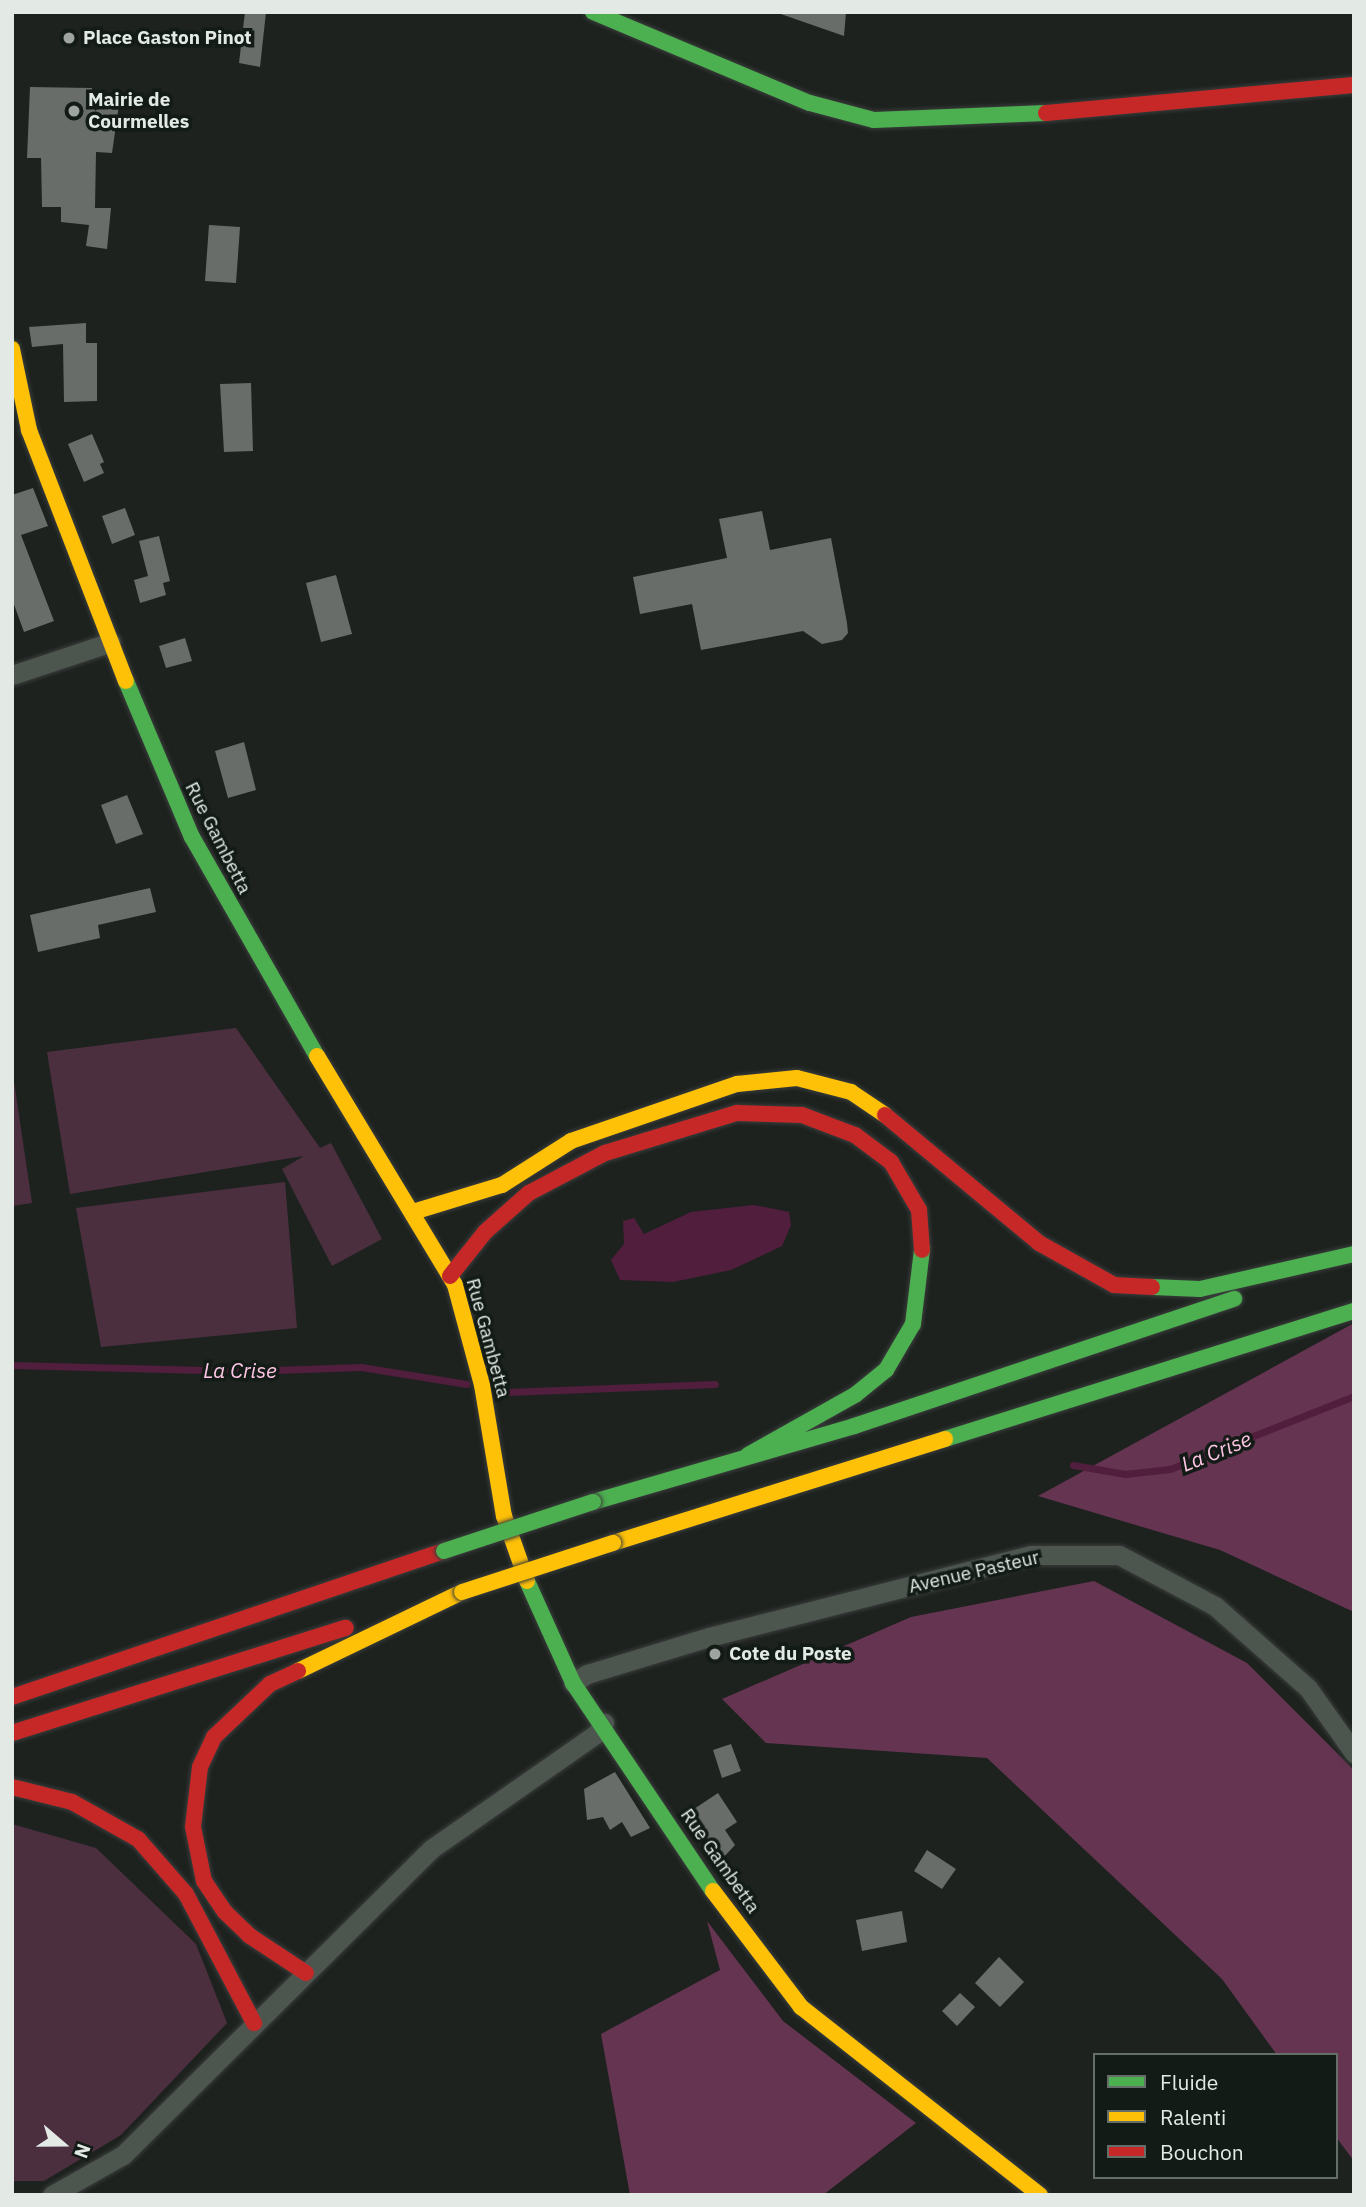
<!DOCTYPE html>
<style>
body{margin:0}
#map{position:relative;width:1366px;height:2207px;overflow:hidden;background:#1d221f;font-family:"IBM Plex Sans",sans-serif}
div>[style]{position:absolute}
.green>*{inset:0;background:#4c2f3f}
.forest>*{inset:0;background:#653451}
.water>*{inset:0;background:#511e3d}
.stream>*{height:7px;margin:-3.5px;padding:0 3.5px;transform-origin:3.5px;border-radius:3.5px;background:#511e3d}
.building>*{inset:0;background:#696d6a}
.roads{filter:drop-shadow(0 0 2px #3a3d3b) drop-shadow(0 0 2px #3a3d3b)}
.street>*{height:19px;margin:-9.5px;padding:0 9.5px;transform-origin:9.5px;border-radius:9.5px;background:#4d554f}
.fast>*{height:16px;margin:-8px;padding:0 8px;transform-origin:8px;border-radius:8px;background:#4caf50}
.slow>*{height:16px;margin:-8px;padding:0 8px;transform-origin:8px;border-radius:8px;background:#ffc107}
.jam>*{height:16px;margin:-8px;padding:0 8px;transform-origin:8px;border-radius:8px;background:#c62828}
.bridges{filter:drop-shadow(0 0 2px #3a3d3b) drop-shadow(0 0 2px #3a3d3b)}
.fast-bridge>*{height:16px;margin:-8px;padding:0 8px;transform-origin:8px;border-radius:8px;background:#4caf50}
.slow-bridge>*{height:16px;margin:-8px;padding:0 8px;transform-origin:8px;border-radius:8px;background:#ffc107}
.dots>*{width:19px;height:19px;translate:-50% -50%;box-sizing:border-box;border:4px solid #121b15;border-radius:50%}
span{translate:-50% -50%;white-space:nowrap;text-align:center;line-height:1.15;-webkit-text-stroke:7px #121b15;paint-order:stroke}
.poi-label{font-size:19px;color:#e3eae6;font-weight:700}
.left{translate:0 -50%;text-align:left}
.street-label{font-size:19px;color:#e3eae6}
.water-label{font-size:21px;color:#fec6e4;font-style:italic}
.frame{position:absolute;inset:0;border:14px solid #e3eae6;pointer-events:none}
.legend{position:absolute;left:1093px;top:2053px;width:245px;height:126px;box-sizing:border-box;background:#121b15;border:2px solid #666e69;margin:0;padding:9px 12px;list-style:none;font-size:21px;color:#e3eae6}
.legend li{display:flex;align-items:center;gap:14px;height:35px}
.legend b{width:35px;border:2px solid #666e69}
.north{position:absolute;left:28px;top:2109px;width:70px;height:70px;-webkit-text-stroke:5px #121b15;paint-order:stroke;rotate:110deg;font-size:19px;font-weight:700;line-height:28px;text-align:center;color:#e3eae6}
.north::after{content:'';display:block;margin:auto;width:24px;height:32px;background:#e3eae6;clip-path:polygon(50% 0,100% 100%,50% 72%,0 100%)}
</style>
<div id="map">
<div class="green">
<div style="clip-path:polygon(236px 1028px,320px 1148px,331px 1143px,382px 1239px,332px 1266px,282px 1169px,304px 1156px,70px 1194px,47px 1052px)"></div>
<div style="clip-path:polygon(12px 1068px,32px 1203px,12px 1206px)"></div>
<div style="clip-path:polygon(285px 1182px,297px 1328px,101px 1347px,76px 1208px)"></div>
<div style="clip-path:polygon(12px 1824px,96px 1848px,196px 1944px,227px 2023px,121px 2135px,44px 2181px,12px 2181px)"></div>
</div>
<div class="forest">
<div style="clip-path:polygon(1354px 1323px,1354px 1612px,1220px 1550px,1038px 1496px)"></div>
<div style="clip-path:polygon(1094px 1581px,1247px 1663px,1354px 1770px,1354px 2161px,1336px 2137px,1336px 2055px,1277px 2055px,1222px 1979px,987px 1758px,766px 1743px,722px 1699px,911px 1617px)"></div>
<div style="clip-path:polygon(707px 1921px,783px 2021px,916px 2123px,823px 2195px,630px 2195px,601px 2034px,720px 1970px)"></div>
</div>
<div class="water">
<div style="clip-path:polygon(754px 1205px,789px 1212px,791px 1225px,782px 1246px,731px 1270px,673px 1282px,620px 1280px,611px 1260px,624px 1244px,623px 1221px,634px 1218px,644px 1234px,691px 1212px)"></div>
</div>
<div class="stream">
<div style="left:12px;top:1365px;width:231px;rotate:1.5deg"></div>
<div style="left:243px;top:1371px;width:118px;rotate:-1.9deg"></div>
<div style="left:361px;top:1367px;width:107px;rotate:9.1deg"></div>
<div style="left:508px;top:1392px;width:207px;rotate:-2.2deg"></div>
<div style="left:1073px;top:1465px;width:53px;rotate:9.8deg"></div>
<div style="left:1125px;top:1474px;width:45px;rotate:-6.3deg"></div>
<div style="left:1170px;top:1469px;width:198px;rotate:-21.6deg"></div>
</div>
<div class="building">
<div style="clip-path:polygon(245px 12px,266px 12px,260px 67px,239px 63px)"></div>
<div style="clip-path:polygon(846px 12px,844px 36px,778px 13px,779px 12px)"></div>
<div style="clip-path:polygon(30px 87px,92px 88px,92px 96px,120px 98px,112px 153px,96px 152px,95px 208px,111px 208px,107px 249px,86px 246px,89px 225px,61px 222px,61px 207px,42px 207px,41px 158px,27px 158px)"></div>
<div style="clip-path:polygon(209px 225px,240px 227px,236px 283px,205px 281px)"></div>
<div style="clip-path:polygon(86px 323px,86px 343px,97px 343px,97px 401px,64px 402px,63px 344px,32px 347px,29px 327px)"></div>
<div style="clip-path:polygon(251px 383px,253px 451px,224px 452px,220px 384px)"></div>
<div style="clip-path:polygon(92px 434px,104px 462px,100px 464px,104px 473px,84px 482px,68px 444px)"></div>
<div style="clip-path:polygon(33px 488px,48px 526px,21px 535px,54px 621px,24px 632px,12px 599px,12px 495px)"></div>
<div style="clip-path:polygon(125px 508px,135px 535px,112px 544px,102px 516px)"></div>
<div style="clip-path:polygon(762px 511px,770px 550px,831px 538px,847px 623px,848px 633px,842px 640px,822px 644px,803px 631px,701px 650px,692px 604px,640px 614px,633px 577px,727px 558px,719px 519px)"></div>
<div style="clip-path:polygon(159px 536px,170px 581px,163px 583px,166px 595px,140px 603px,134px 580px,148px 576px,139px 541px)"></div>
<div style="clip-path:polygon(336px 575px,352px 634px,321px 642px,306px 583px)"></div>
<div style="clip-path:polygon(185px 638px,192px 661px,166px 668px,159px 646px)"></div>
<div style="clip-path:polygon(244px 742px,256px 790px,228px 798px,215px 751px)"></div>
<div style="clip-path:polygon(127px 795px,143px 834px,116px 844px,101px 805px)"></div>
<div style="clip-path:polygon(150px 888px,156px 912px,98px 925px,100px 938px,38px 952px,30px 915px)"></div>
<div style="clip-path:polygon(731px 1744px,741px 1771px,722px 1778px,713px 1750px)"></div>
<div style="clip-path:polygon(615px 1772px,650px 1828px,631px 1837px,622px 1822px,610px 1830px,603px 1817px,587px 1820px,584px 1789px)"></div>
<div style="clip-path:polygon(718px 1793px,737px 1822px,725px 1830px,735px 1845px,721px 1860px,688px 1813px)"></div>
<div style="clip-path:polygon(927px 1850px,956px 1869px,942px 1889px,914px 1871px)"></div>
<div style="clip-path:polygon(902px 1911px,907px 1942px,862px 1951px,856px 1920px)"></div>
<div style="clip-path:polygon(999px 1957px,1024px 1982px,1000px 2007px,975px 1983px)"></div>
<div style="clip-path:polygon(960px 1993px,975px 2007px,957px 2026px,942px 2011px)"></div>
</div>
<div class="roads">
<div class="street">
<div style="left:12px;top:675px;width:104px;rotate:-18.4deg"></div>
<div style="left:573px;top:1683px;width:17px;rotate:-33deg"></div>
<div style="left:587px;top:1674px;width:127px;rotate:-16.9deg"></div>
<div style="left:709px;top:1637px;width:332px;rotate:-14.3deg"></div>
<div style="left:1031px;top:1555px;width:88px"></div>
<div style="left:1119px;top:1555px;width:109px;rotate:28deg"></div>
<div style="left:1215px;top:1606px;width:124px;rotate:41.4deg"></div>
<div style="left:1308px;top:1688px;width:80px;rotate:54.7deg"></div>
<div style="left:52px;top:2195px;width:81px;rotate:-29.4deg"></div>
<div style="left:123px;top:2155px;width:434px;rotate:-44.8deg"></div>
<div style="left:431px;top:1849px;width:201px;rotate:-34.9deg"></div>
<div style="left:596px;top:1734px;width:14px;rotate:-54deg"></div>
</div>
<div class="fast">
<div style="left:593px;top:12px;width:235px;rotate:22.8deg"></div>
<div style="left:810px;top:103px;width:66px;rotate:14.9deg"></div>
<div style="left:874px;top:120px;width:172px;rotate:-2.3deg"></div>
<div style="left:126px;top:681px;width:169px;rotate:67.1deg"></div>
<div style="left:192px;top:837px;width:252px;rotate:60.3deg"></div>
<div style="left:1152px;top:1287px;width:48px;rotate:2.4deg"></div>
<div style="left:1200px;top:1289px;width:158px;rotate:-12.8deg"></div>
<div style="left:945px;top:1439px;width:429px;rotate:-17.4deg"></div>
<div style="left:748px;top:1455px;width:123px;rotate:-29.3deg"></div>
<div style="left:855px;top:1395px;width:40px;rotate:-39deg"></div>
<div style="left:886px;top:1370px;width:53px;rotate:-59.6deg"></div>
<div style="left:913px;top:1324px;width:75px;rotate:-83.1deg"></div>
<div style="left:593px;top:1502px;width:272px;rotate:-16.2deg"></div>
<div style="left:854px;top:1426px;width:401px;rotate:-18.5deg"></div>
<div style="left:527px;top:1581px;width:112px;rotate:65.7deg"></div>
<div style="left:573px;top:1683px;width:251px;rotate:56.1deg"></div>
</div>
<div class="slow">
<div style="left:12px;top:349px;width:83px;rotate:78.1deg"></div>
<div style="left:29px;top:430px;width:269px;rotate:68.9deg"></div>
<div style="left:317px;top:1056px;width:267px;rotate:58.9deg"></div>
<div style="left:455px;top:1285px;width:104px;rotate:74.9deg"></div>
<div style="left:482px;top:1385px;width:133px;rotate:80.5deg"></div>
<div style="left:504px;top:1516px;width:69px;rotate:70.5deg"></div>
<div style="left:413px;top:1212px;width:93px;rotate:-16.9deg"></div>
<div style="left:502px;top:1185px;width:82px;rotate:-32.5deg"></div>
<div style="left:571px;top:1141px;width:176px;rotate:-19deg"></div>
<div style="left:737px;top:1084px;width:60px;rotate:-5.7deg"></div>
<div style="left:797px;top:1078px;width:56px;rotate:14.5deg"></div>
<div style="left:851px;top:1092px;width:41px;rotate:34.1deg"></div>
<div style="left:613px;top:1543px;width:348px;rotate:-17.4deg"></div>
<div style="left:298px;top:1671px;width:182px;rotate:-25.7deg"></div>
<div style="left:713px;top:1891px;width:146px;rotate:52.8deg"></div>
<div style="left:801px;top:2007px;width:304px;rotate:38.2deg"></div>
</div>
<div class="jam">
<div style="left:1046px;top:113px;width:309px;rotate:-5.2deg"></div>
<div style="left:885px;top:1115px;width:200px;rotate:39.7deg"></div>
<div style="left:1039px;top:1243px;width:86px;rotate:29.2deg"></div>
<div style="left:1114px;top:1285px;width:38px;rotate:3deg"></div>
<div style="left:450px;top:1276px;width:56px;rotate:-51.5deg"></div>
<div style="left:485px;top:1232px;width:59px;rotate:-41.6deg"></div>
<div style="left:529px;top:1193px;width:86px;rotate:-27.8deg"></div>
<div style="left:605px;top:1153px;width:138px;rotate:-16.9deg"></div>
<div style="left:737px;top:1113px;width:65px;rotate:1.8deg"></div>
<div style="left:802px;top:1115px;width:57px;rotate:20.7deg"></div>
<div style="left:855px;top:1135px;width:45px;rotate:36.9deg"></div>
<div style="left:891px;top:1162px;width:56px;rotate:59.7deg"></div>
<div style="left:919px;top:1210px;width:40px;rotate:85.7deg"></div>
<div style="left:298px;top:1671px;width:31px;rotate:155deg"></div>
<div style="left:270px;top:1684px;width:77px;rotate:136.6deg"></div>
<div style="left:214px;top:1737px;width:33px;rotate:115deg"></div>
<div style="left:200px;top:1767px;width:60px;rotate:96.7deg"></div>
<div style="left:193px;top:1827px;width:55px;rotate:78.5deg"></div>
<div style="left:204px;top:1881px;width:37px;rotate:56deg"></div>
<div style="left:225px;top:1912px;width:35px;rotate:44deg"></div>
<div style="left:250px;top:1936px;width:67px;rotate:33.5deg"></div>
<div style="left:12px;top:1697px;width:456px;rotate:-18.7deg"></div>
<div style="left:12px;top:1733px;width:350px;rotate:-17.5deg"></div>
<div style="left:12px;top:1787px;width:62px;rotate:14deg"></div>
<div style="left:72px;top:1802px;width:76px;rotate:29.3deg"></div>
<div style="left:138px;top:1839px;width:73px;rotate:48.9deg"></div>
<div style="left:186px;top:1894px;width:146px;rotate:62.2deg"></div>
</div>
</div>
<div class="bridges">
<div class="fast-bridge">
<div style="left:444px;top:1551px;width:157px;rotate:-18.2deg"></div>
</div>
<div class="slow-bridge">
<div style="left:462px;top:1592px;width:159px;rotate:-18deg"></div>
</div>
</div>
<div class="dots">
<div style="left:69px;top:38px;background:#9ea4a0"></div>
<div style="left:74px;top:111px;background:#9ea4a0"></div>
<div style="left:715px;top:1654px;background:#9ea4a0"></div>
</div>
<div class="poi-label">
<span class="left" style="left:83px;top:38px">Place Gaston Pinot</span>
<span class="left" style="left:88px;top:111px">Mairie de<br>Courmelles</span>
<span class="left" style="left:729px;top:1654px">Cote du Poste</span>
</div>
<div class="street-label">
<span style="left:218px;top:838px;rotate:63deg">Rue Gambetta</span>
<span style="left:488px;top:1338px;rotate:75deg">Rue Gambetta</span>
<span style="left:974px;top:1572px;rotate:-13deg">Avenue Pasteur</span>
<span style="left:720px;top:1861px;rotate:55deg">Rue Gambetta</span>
</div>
<div class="water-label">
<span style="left:240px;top:1370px">La Crise</span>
<span style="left:1216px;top:1451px;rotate:-22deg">La Crise</span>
</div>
<div class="frame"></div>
<ul class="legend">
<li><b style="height:9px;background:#4caf50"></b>Fluide</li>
<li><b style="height:9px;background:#ffc107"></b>Ralenti</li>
<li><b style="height:9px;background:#c62828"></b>Bouchon</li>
</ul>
<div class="north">N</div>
</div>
